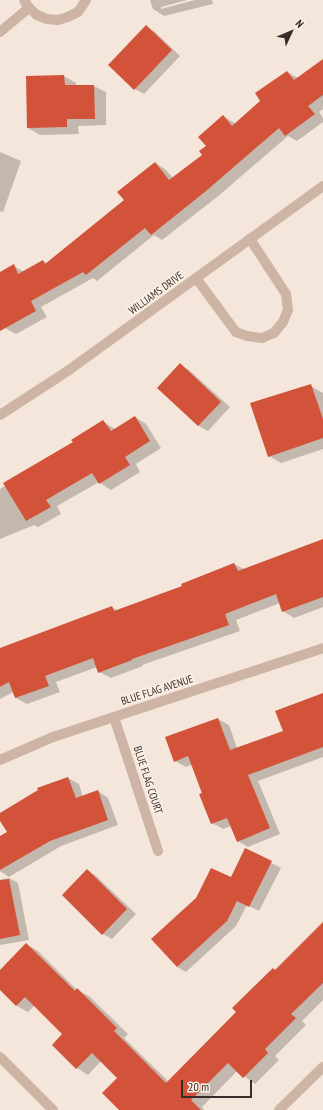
<!DOCTYPE html>
<style>
body{margin:0}
#map{position:relative;width:323px;height:1110px;overflow:hidden;background:#f4e6da;font-family:"PT Sans Narrow",sans-serif}
div>[style]{position:absolute}
.shadow>*{inset:0;background:#0003}
.building>*{inset:0;background:#d3523a}
.lane>*{height:10px;margin:-5px;padding:0 5px;transform-origin:5px;border-radius:5px;background:#ceb4a5}
.street>*{height:10px;margin:-5px;padding:0 5px;transform-origin:5px;border-radius:5px;background:#ceb4a5}
span{translate:-50% -50%;white-space:nowrap;text-align:center;line-height:1.15;-webkit-text-stroke:3px #fbf1e7;paint-order:stroke}
.street-label{font-size:11px;color:#392b27}
.north{position:absolute;left:271px;top:12px;width:40px;height:40px;-webkit-text-stroke:3px #fbf1e7;paint-order:stroke;rotate:46deg;font-size:11px;font-weight:700;line-height:16px;text-align:center;color:#392b27}
.north::after{content:'';display:block;margin:auto;width:14px;height:18px;background:#392b27;clip-path:polygon(50% 0,100% 100%,50% 72%,0 100%)}
.scale{position:absolute;left:181px;top:1080px;width:71px;height:18px;box-sizing:border-box;border:2px solid #392b27;border-top:0;padding-left:5px;font-size:12px;line-height:14px;white-space:nowrap;color:#392b27;-webkit-text-stroke:3px #fbf1e7;paint-order:stroke}
</style>
<div id="map">
<div class="shadow">
<div style="clip-path:polygon(150px 0,187px 0,161px 7px,161px 9px,195px 0,212px 0,213px 4px,164px 16px,153px 9px)"></div>
<div style="clip-path:polygon(146px 26px,155px 32px,180px 56px,144px 94px,135px 89px)"></div>
<div style="clip-path:polygon(323px 68px,323px 109px,319px 112px,323px 118px,323px 122px,297px 141px,288px 136px,217px 197px,162px 240px,154px 235px,97px 281px,93px 278px,41px 307px,47px 317px,16px 334px,5px 328px,0 318px,0 273px,14px 266px,24px 272px,43px 261px,47px 263px,125px 201px,156px 163px,166px 170px,173px 178px,203px 155px,223px 116px,236px 124px,262px 101px,287px 72px,298px 78px)"></div>
<div style="clip-path:polygon(64px 76px,76px 83px,76px 86px,94px 86px,106px 92px,106px 125px,78px 126px,79px 134px,40px 135px,28px 128px,27px 77px)"></div>
<div style="clip-path:polygon(0 152px,21px 161px,3px 212px,0 211px)"></div>
<div style="clip-path:polygon(180px 365px,189px 370px,230px 407px,208px 431px,199px 426px,159px 388px)"></div>
<div style="clip-path:polygon(311px 386px,323px 393px,323px 449px,281px 463px,269px 456px)"></div>
<div style="clip-path:polygon(135px 417px,146px 424px,161px 448px,136px 464px,140px 472px,111px 490px,99px 482px,57px 506px,61px 514px,38px 527px,34px 525px,0 539px,0 489px,74px 443px,103px 421px,116px 430px)"></div>
<div style="clip-path:polygon(323px 540px,323px 607px,294px 618px,283px 611px,280px 603px,236px 620px,240px 631px,142px 665px,143px 666px,111px 678px,99px 672px,97px 667px,56px 682px,60px 692px,27px 704px,16px 698px,13px 692px,0 699px,0 649px,112px 607px,117px 610px,183px 587px,234px 564px,244px 569px)"></div>
<div style="clip-path:polygon(323px 693px,323px 757px,258px 781px,280px 834px,248px 847px,238px 841px,231px 826px,223px 829px,212px 823px,192px 765px,186px 767px,175px 761px,218px 719px,229px 725px,237px 748px,284px 731px)"></div>
<div style="clip-path:polygon(68px 778px,79px 784px,83px 797px,98px 791px,108px 798px,118px 825px,61px 846px,9px 877px,0 871px,0 838px,8px 833px,0 819px,0 814px)"></div>
<div style="clip-path:polygon(245px 849px,281px 868px,259px 911px,247px 905px,236px 926px,186px 972px,177px 967px,231px 878px)"></div>
<div style="clip-path:polygon(87px 870px,96px 876px,136px 914px,112px 939px,103px 934px)"></div>
<div style="clip-path:polygon(9px 878px,18px 883px,29px 940px,0 945px,0 880px)"></div>
<div style="clip-path:polygon(323px 926px,323px 1000px,302px 1021px,306px 1025px,275px 1056px,279px 1060px,255px 1084px,237px 1071px,202px 1107px,204px 1110px,121px 1110px,119px 1078px,101px 1061px,88px 1075px,77px 1068px,53px 1045px,64px 1034px,35px 1005px,28px 1012px,17px 1006px,0 989px,0 971px,26px 944px,38px 951px,77px 990px,89px 996px,128px 1034px,124px 1038px,169px 1082px,276px 971px)"></div>
</div>
<div class="building">
<div style="clip-path:polygon(146px 25px,172px 50px,134px 90px,108px 65px)"></div>
<div style="clip-path:polygon(323px 59px,323px 95px,308px 106px,315px 114px,285px 136px,279px 128px,206px 191px,151px 235px,145px 228px,86px 275px,83px 272px,31px 301px,36px 311px,0 331px,0 272px,14px 264px,18px 274px,43px 260px,45px 264px,124px 200px,117px 192px,155px 162px,169px 180px,202px 155px,199px 151px,206px 146px,198px 137px,223px 115px,232px 126px,260px 101px,255px 93px,287px 71px,294px 80px)"></div>
<div style="clip-path:polygon(64px 75px,65px 85px,94px 85px,95px 119px,67px 119px,67px 127px,27px 128px,26px 76px)"></div>
<div style="clip-path:polygon(180px 363px,221px 402px,198px 426px,157px 388px)"></div>
<div style="clip-path:polygon(311px 384px,323px 419px,323px 438px,268px 457px,250px 403px)"></div>
<div style="clip-path:polygon(135px 416px,150px 441px,125px 457px,130px 465px,99px 484px,92px 473px,46px 500px,51px 507px,26px 521px,3px 483px,73px 442px,71px 440px,103px 420px,111px 431px)"></div>
<div style="clip-path:polygon(323px 539px,323px 597px,282px 612px,276px 594px,225px 614px,229px 625px,132px 659px,132px 660px,98px 673px,93px 658px,45px 676px,49px 686px,15px 698px,9px 682px,0 687px,0 648px,112px 606px,114px 611px,182px 586px,181px 584px,234px 563px,238px 571px)"></div>
<div style="clip-path:polygon(323px 693px,323px 747px,248px 775px,270px 828px,237px 842px,227px 818px,211px 824px,199px 794px,202px 793px,188px 756px,174px 762px,165px 737px,218px 718px,230px 750px,283px 731px,275px 711px)"></div>
<div style="clip-path:polygon(68px 777px,76px 798px,98px 790px,108px 820px,50px 841px,0 870px,0 836px,7px 832px,0 821px,0 813px,38px 790px,37px 788px)"></div>
<div style="clip-path:polygon(245px 848px,272px 861px,249px 907px,237px 901px,227px 921px,177px 967px,151px 939px,196px 898px,211px 868px,231px 877px)"></div>
<div style="clip-path:polygon(87px 869px,127px 909px,102px 935px,62px 895px)"></div>
<div style="clip-path:polygon(9px 879px,20px 935px,0 939px,0 880px)"></div>
<div style="clip-path:polygon(323px 922px,323px 983px,291px 1014px,296px 1018px,265px 1049px,268px 1053px,243px 1078px,228px 1063px,191px 1100px,201px 1110px,119px 1110px,102px 1093px,117px 1078px,92px 1053px,76px 1069px,52px 1045px,62px 1034px,25px 997px,16px 1006px,0 990px,0 970px,26px 943px,75px 991px,77px 988px,117px 1028px,114px 1031px,166px 1083px,236px 1012px,232px 1008px,273px 968px,275px 970px)"></div>
</div>
<div class="lane">
<div style="left:196px;top:278px;width:67px;rotate:53.5deg"></div>
<div style="left:236px;top:332px;width:12px;rotate:20deg"></div>
<div style="left:247px;top:336px;width:15px;rotate:8deg"></div>
<div style="left:262px;top:338px;width:13px;rotate:-23deg"></div>
<div style="left:274px;top:333px;width:14px;rotate:-51deg"></div>
<div style="left:283px;top:322px;width:13px;rotate:-67deg"></div>
<div style="left:288px;top:310px;width:16px;rotate:-97deg"></div>
<div style="left:286px;top:294px;width:66px;rotate:-123.2deg"></div>
</div>
<div class="street">
<div style="left:24px;top:0;width:9px;rotate:58deg"></div>
<div style="left:29px;top:8px;width:11px;rotate:41deg"></div>
<div style="left:37px;top:15px;width:11px;rotate:22deg"></div>
<div style="left:47px;top:19px;width:11px;rotate:5deg"></div>
<div style="left:58px;top:20px;width:10px;rotate:-17deg"></div>
<div style="left:68px;top:17px;width:11px;rotate:-27deg"></div>
<div style="left:78px;top:12px;width:14px;rotate:-56deg"></div>
<div style="left:0;top:32px;width:38px;rotate:-40deg"></div>
<div style="left:0;top:415px;width:82px;rotate:-33.1deg"></div>
<div style="left:69px;top:370px;width:314px;rotate:-35.9deg"></div>
<div style="left:114px;top:717px;width:141px;rotate:71.8deg"></div>
<div style="left:0;top:760px;width:58px;rotate:-23.5deg"></div>
<div style="left:53px;top:737px;width:284px;rotate:-18.2deg"></div>
<div style="left:0;top:1057px;width:75px;rotate:45deg"></div>
<div style="left:279px;top:1110px;width:62px;rotate:-44.3deg"></div>
</div>
<div class="street-label">
<span style="left:156px;top:293px;rotate:-36deg">WILLIAMS DRIVE</span>
<span style="left:157px;top:690px;rotate:-18deg">BLUE FLAG AVENUE</span>
<span style="left:148px;top:780px;rotate:72deg">BLUE FLAG COURT</span>
</div>
<div class="north">N</div>
<div class="scale">20 m</div>
</div>
